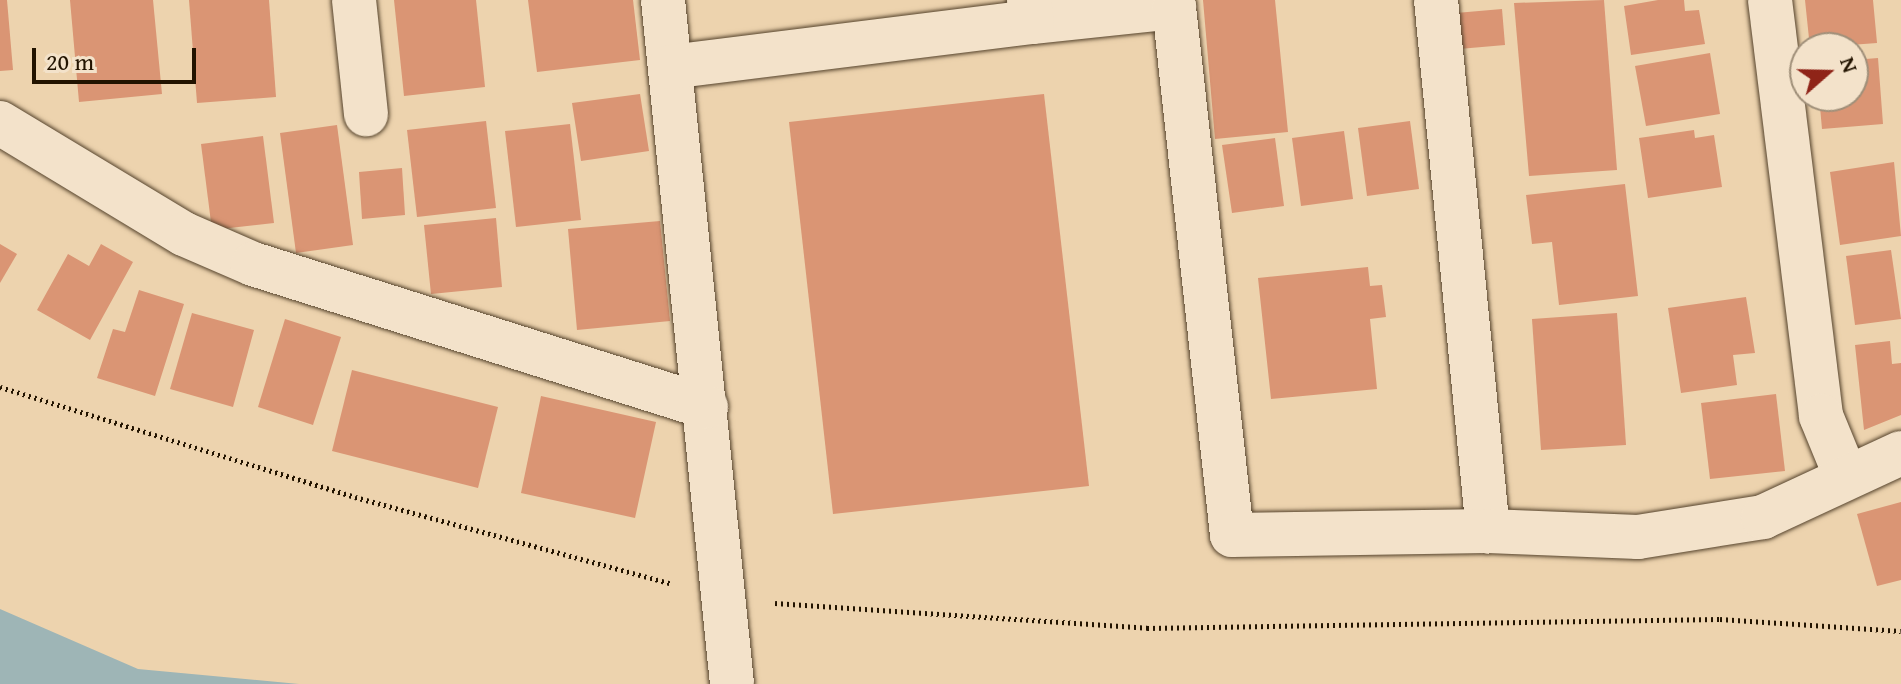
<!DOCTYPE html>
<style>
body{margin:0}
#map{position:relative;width:1901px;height:684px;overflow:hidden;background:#edd3ae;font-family:"Gentium Book Plus",serif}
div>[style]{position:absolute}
.water>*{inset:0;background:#9eb5b6}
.building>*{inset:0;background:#da9574}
.path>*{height:5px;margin-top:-2.5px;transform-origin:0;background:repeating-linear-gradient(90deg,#221300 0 2px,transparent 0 6px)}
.roads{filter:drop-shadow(0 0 2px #55432c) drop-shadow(0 0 2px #55432c)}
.street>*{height:44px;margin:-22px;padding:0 22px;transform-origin:22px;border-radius:22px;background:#f3e2ca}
span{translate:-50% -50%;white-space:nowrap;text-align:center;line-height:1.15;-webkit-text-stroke:8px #f3e2ca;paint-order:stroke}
.north{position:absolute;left:1789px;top:32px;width:80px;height:80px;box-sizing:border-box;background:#f3e2ca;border:2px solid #9f8f79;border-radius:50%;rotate:70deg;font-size:22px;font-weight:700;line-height:32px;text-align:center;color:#221300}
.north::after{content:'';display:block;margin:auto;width:28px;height:36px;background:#8f2418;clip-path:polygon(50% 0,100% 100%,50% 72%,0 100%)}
.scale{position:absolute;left:32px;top:48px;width:164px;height:36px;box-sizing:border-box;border:4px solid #221300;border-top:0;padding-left:10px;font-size:24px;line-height:28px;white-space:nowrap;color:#221300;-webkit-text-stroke:6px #f3e2ca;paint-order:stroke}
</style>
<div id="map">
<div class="water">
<div style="clip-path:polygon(0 609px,138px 669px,299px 684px,0 684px)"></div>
</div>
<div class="building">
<div style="clip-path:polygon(0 0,7px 0,13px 70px,0 71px)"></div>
<div style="clip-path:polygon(70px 0,153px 0,162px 94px,79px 102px)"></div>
<div style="clip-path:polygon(189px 0,269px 0,276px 97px,197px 103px)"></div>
<div style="clip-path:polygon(394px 0,476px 0,485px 87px,404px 96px)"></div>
<div style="clip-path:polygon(528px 0,633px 0,640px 60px,537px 72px)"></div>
<div style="clip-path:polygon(1203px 0,1275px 0,1288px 132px,1215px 139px)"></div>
<div style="clip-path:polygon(1604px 0,1617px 170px,1529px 176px,1514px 3px)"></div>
<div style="clip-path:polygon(1658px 0,1684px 0,1685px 11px,1699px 10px,1705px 44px,1631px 55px,1624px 6px)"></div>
<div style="clip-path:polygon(1805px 0,1873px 0,1877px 43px,1810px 48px)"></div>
<div style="clip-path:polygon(1502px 9px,1505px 45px,1459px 49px,1456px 13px)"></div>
<div style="clip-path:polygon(1710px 53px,1720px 114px,1646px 126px,1635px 66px)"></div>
<div style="clip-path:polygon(1878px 58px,1883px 124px,1822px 129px,1819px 96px,1853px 96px,1853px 60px)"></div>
<div style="clip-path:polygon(640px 94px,649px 151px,581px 161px,572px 103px)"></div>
<div style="clip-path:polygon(1044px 94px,1089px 486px,833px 514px,789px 122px)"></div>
<div style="clip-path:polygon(486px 121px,496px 208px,417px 217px,407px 130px)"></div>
<div style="clip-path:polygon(1410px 121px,1419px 189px,1367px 196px,1358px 128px)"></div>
<div style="clip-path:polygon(570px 124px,581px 220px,516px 227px,505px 131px)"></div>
<div style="clip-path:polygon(337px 125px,353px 245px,296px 253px,280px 133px)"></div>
<div style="clip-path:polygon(1694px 130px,1695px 138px,1714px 135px,1722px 187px,1648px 198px,1639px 138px)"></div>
<div style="clip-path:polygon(1344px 131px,1353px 199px,1301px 206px,1292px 138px)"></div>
<div style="clip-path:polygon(263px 136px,274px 223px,212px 230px,201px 144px)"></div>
<div style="clip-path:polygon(1275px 138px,1284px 206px,1232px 213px,1222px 145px)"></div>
<div style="clip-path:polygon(1894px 162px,1901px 236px,1840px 245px,1830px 172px)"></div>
<div style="clip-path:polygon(402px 168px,405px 215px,362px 219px,359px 172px)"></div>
<div style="clip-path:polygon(1625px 184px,1638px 296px,1559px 305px,1552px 242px,1532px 244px,1526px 195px)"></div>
<div style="clip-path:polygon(496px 218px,502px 287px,431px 294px,424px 225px)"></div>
<div style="clip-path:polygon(660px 221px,670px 321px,577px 330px,568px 229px)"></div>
<div style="clip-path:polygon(0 244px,17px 254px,0 283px)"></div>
<div style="clip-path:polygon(101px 244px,133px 262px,90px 340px,37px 310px,68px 254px,89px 266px)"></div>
<div style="clip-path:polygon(1891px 250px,1901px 319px,1855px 325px,1846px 256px)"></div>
<div style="clip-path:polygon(1368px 267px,1370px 286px,1382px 285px,1386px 317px,1370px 319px,1377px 389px,1271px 399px,1258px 278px)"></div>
<div style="clip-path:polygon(139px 290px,184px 304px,155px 396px,97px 378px,113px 329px,125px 332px)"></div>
<div style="clip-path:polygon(1746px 297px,1755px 353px,1733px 355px,1737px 385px,1681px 393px,1668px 308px)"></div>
<div style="clip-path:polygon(192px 313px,254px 330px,233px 407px,170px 389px)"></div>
<div style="clip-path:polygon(1617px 313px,1626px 445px,1541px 450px,1532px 319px)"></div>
<div style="clip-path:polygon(285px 319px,341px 337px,313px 425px,258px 407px)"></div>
<div style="clip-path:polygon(1890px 341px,1892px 364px,1901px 363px,1901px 415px,1864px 430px,1855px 345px)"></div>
<div style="clip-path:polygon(352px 370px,498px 407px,478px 488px,332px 451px)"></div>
<div style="clip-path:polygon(1776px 394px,1785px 471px,1710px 479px,1701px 403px)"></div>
<div style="clip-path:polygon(541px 396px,656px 422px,635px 518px,521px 493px)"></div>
<div style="clip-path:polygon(1901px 502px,1901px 580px,1877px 586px,1857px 514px)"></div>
</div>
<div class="path">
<div style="left:0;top:387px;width:372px;rotate:17.2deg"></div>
<div style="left:355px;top:497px;width:329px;rotate:15.3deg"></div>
<div style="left:775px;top:603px;width:373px;rotate:3.8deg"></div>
<div style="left:1147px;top:628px;width:573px;rotate:-0.9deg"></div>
<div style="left:1720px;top:619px;width:181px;rotate:3.8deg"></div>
</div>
<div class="roads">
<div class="street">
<div style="left:354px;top:0;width:115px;rotate:84deg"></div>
<div style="left:663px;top:0;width:687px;rotate:84.24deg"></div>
<div style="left:1436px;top:0;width:534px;rotate:84.41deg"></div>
<div style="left:1770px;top:0;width:419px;rotate:83deg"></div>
<div style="left:1821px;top:416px;width:66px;rotate:67.7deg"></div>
<div style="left:1032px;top:22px;width:143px;rotate:-6deg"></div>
<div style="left:1174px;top:7px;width:531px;rotate:83.73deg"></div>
<div style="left:1232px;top:535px;width:256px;rotate:-0.9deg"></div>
<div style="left:1488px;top:531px;width:150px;rotate:2.3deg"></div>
<div style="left:1638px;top:537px;width:127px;rotate:-9.1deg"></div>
<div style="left:1763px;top:517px;width:152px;rotate:-24.9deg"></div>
<div style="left:670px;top:67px;width:365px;rotate:-7.1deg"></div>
<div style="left:1032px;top:22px;width:22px;rotate:-98deg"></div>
<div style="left:0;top:123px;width:215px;rotate:31.1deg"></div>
<div style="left:184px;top:234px;width:75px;rotate:23.5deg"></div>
<div style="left:253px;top:264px;width:475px;rotate:17.5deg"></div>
</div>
</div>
<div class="north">N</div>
<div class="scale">20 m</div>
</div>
